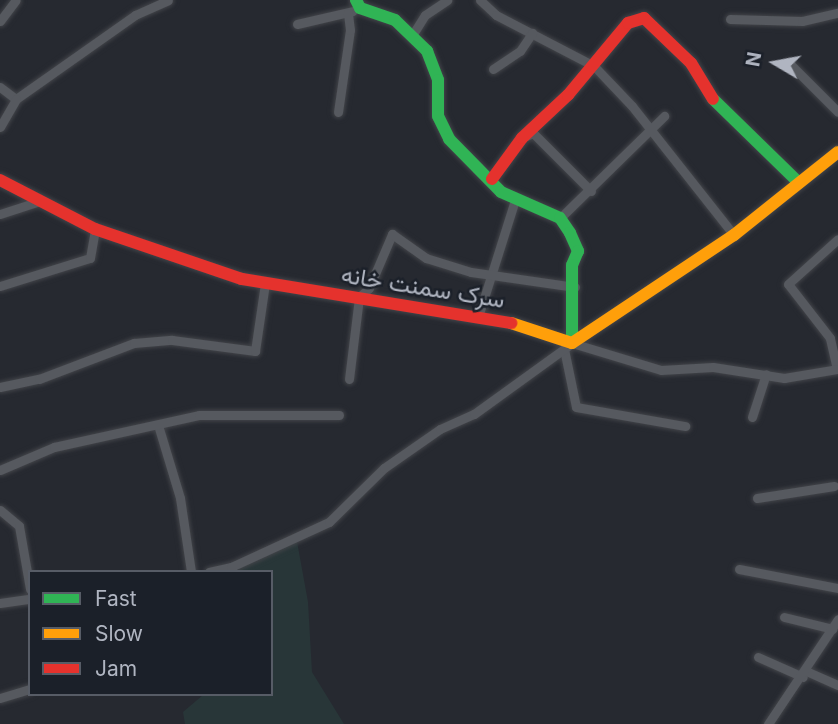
<!DOCTYPE html>
<meta charset="utf-8">
<style>
body{margin:0}
#map{position:relative;width:838px;height:724px;overflow:hidden;background:#262930;font-family:Inter,Vazirmatn,sans-serif}
div>[style]{position:absolute}
.green>*{inset:0;background:#283638}
.roads{filter:drop-shadow(0 0 2px #424449) drop-shadow(0 0 2px #424449)}
.street>*{height:9px;margin:-4.5px;padding:0 4.5px;transform-origin:4.5px;border-radius:4.5px;background:#56595f}
.fast>*{height:12px;margin:-6px;padding:0 6px;transform-origin:6px;border-radius:6px;background:#30b455}
.slow>*{height:12px;margin:-6px;padding:0 6px;transform-origin:6px;border-radius:6px;background:#ff9f0a}
.jam>*{height:12px;margin:-6px;padding:0 6px;transform-origin:6px;border-radius:6px;background:#e5322d}
span{translate:-50% -50%;white-space:nowrap;text-align:center;line-height:1.15;-webkit-text-stroke:5px #1b2029;paint-order:stroke}
.street-label{font-size:24px;color:#b0b5c1}
.legend{position:absolute;left:28px;top:570px;width:245px;height:126px;box-sizing:border-box;background:#1b2029;border:2px solid #575c66;margin:0;padding:9px 12px;list-style:none;font-size:21px;color:#b0b5c1}
.legend li{display:flex;align-items:center;gap:14px;height:35px}
.legend b{width:35px;border:2px solid #575c66}
.north{position:absolute;left:740px;top:28px;width:70px;height:70px;-webkit-text-stroke:5px #1b2029;paint-order:stroke;rotate:280deg;font-size:19px;font-weight:700;line-height:28px;text-align:center;color:#b0b5c1}
.north::after{content:'';display:block;margin:auto;width:24px;height:32px;background:#b0b5c1;clip-path:polygon(50% 0,100% 100%,50% 72%,0 100%)}
</style>
<div id="map">
<div class="green">
<div style="clip-path:polygon(296px 536px,308px 602px,312px 672px,344px 724px,185px 724px,183px 712px,203px 695px,271px 694px,271px 572px,209px 572px)"></div>
</div>
<div class="roads">
<div class="street">
<div style="left:480px;top:0;width:22px;rotate:43deg"></div>
<div style="left:496px;top:15px;width:110px;rotate:27.5deg"></div>
<div style="left:594px;top:66px;width:55px;rotate:46.5deg"></div>
<div style="left:632px;top:106px;width:164px;rotate:51.7deg"></div>
<div style="left:730px;top:19px;width:72px;rotate:1.6deg"></div>
<div style="left:802px;top:21px;width:37px;rotate:-13deg"></div>
<div style="left:0;top:21px;width:26px;rotate:-53deg"></div>
<div style="left:297px;top:24px;width:57px;rotate:-13.1deg"></div>
<div style="left:413px;top:34px;width:22px;rotate:-58deg"></div>
<div style="left:425px;top:15px;width:27px;rotate:-34deg"></div>
<div style="left:789px;top:63px;width:69px;rotate:45deg"></div>
<div style="left:493px;top:69px;width:32px;rotate:-34deg"></div>
<div style="left:520px;top:51px;width:22px;rotate:-56deg"></div>
<div style="left:0;top:87px;width:20px;rotate:37deg"></div>
<div style="left:16px;top:99px;width:146px;rotate:-35.2deg"></div>
<div style="left:135px;top:15px;width:36px;rotate:-24deg"></div>
<div style="left:338px;top:112px;width:83px;rotate:-81.7deg"></div>
<div style="left:350px;top:30px;width:17px;rotate:-97deg"></div>
<div style="left:0;top:127px;width:32px;rotate:-60deg"></div>
<div style="left:526px;top:136px;width:8px;rotate:-23deg"></div>
<div style="left:533px;top:133px;width:82px;rotate:45deg"></div>
<div style="left:0;top:214px;width:42px;rotate:-18deg"></div>
<div style="left:560px;top:218px;width:146px;rotate:-44.4deg"></div>
<div style="left:0;top:286px;width:94px;rotate:-17.3deg"></div>
<div style="left:90px;top:258px;width:29px;rotate:-80deg"></div>
<div style="left:479px;top:314px;width:120px;rotate:-72.5deg"></div>
<div style="left:564px;top:349px;width:59px;rotate:78.3deg"></div>
<div style="left:576px;top:407px;width:111px;rotate:9.9deg"></div>
<div style="left:837px;top:369px;width:32px;rotate:-103deg"></div>
<div style="left:830px;top:338px;width:68px;rotate:-127.9deg"></div>
<div style="left:788px;top:284px;width:67px;rotate:-42deg"></div>
<div style="left:349px;top:379px;width:83px;rotate:-83deg"></div>
<div style="left:359px;top:297px;width:13px;rotate:-42deg"></div>
<div style="left:369px;top:288px;width:59px;rotate:-66.9deg"></div>
<div style="left:392px;top:234px;width:42px;rotate:35.2deg"></div>
<div style="left:426px;top:258px;width:47px;rotate:17.3deg"></div>
<div style="left:471px;top:272px;width:105px;rotate:8.2deg"></div>
<div style="left:0;top:387px;width:40px;rotate:-12deg"></div>
<div style="left:39px;top:379px;width:102px;rotate:-20.8deg"></div>
<div style="left:134px;top:343px;width:38px;rotate:-5deg"></div>
<div style="left:172px;top:340px;width:84px;rotate:7.5deg"></div>
<div style="left:255px;top:351px;width:69px;rotate:-81.6deg"></div>
<div style="left:752px;top:417px;width:45px;rotate:-72deg"></div>
<div style="left:158px;top:425px;width:76px;rotate:73.2deg"></div>
<div style="left:180px;top:498px;width:75px;rotate:81.5deg"></div>
<div style="left:0;top:470px;width:59px;rotate:-23.1deg"></div>
<div style="left:54px;top:447px;width:148px;rotate:-12.4deg"></div>
<div style="left:199px;top:415px;width:140px"></div>
<div style="left:757px;top:498px;width:78px;rotate:-8.9deg"></div>
<div style="left:0;top:510px;width:25px;rotate:40deg"></div>
<div style="left:19px;top:526px;width:64px;rotate:80.1deg"></div>
<div style="left:739px;top:569px;width:101px;rotate:10.9deg"></div>
<div style="left:209px;top:572px;width:23px;rotate:-13deg"></div>
<div style="left:231px;top:567px;width:108px;rotate:-24.7deg"></div>
<div style="left:329px;top:522px;width:77px;rotate:-44.5deg"></div>
<div style="left:384px;top:468px;width:68px;rotate:-34.9deg"></div>
<div style="left:440px;top:429px;width:37px;rotate:-24deg"></div>
<div style="left:474px;top:414px;width:121px;rotate:-35.9deg"></div>
<div style="left:572px;top:343px;width:93px;rotate:16.9deg"></div>
<div style="left:661px;top:370px;width:52px;rotate:-3.3deg"></div>
<div style="left:713px;top:367px;width:72px;rotate:8.8deg"></div>
<div style="left:784px;top:378px;width:55px;rotate:-9.5deg"></div>
<div style="left:0;top:603px;width:30px;rotate:-8deg"></div>
<div style="left:784px;top:617px;width:50px;rotate:13.8deg"></div>
<div style="left:758px;top:657px;width:49px;rotate:24deg"></div>
<div style="left:806px;top:671px;width:35px;rotate:24deg"></div>
<div style="left:0;top:698px;width:31px;rotate:-17deg"></div>
<div style="left:768px;top:724px;width:126px;rotate:-56.3deg"></div>
</div>
<div class="fast">
<div style="left:356px;top:0;width:9px;rotate:63deg"></div>
<div style="left:360px;top:8px;width:37px;rotate:19deg"></div>
<div style="left:395px;top:20px;width:45px;rotate:44.1deg"></div>
<div style="left:427px;top:51px;width:31px;rotate:69deg"></div>
<div style="left:438px;top:80px;width:36px;rotate:90deg"></div>
<div style="left:438px;top:116px;width:25px;rotate:64deg"></div>
<div style="left:449px;top:139px;width:74px;rotate:45.5deg"></div>
<div style="left:501px;top:192px;width:64px;rotate:23.8deg"></div>
<div style="left:560px;top:218px;width:18px;rotate:56deg"></div>
<div style="left:570px;top:233px;width:20px;rotate:66deg"></div>
<div style="left:578px;top:251px;width:15px;rotate:113deg"></div>
<div style="left:572px;top:265px;width:78px;rotate:90deg"></div>
<div style="left:713px;top:99px;width:120px;rotate:44.3deg"></div>
</div>
<div class="slow">
<div style="left:511px;top:323px;width:64px;rotate:18.2deg"></div>
<div style="left:572px;top:343px;width:195px;rotate:-33.7deg"></div>
<div style="left:734px;top:235px;width:133px;rotate:-38.6deg"></div>
</div>
<div class="jam">
<div style="left:492px;top:179px;width:51px;rotate:-53.8deg"></div>
<div style="left:522px;top:138px;width:63px;rotate:-43.1deg"></div>
<div style="left:568px;top:95px;width:94px;rotate:-50.2deg"></div>
<div style="left:628px;top:23px;width:17px;rotate:-17deg"></div>
<div style="left:644px;top:18px;width:65px;rotate:43.8deg"></div>
<div style="left:691px;top:63px;width:42px;rotate:58.6deg"></div>
<div style="left:0;top:180px;width:107px;rotate:27.3deg"></div>
<div style="left:95px;top:229px;width:155px;rotate:18.8deg"></div>
<div style="left:242px;top:279px;width:273px;rotate:9.3deg"></div>
</div>
</div>
<div class="street-label">
<span style="left:423px;top:287px;rotate:9deg">سرک سمنت خانه</span>
</div>
<ul class="legend">
<li><b style="height:9px;background:#30b455"></b>Fast</li>
<li><b style="height:9px;background:#ff9f0a"></b>Slow</li>
<li><b style="height:9px;background:#e5322d"></b>Jam</li>
</ul>
<div class="north">N</div>
</div>
